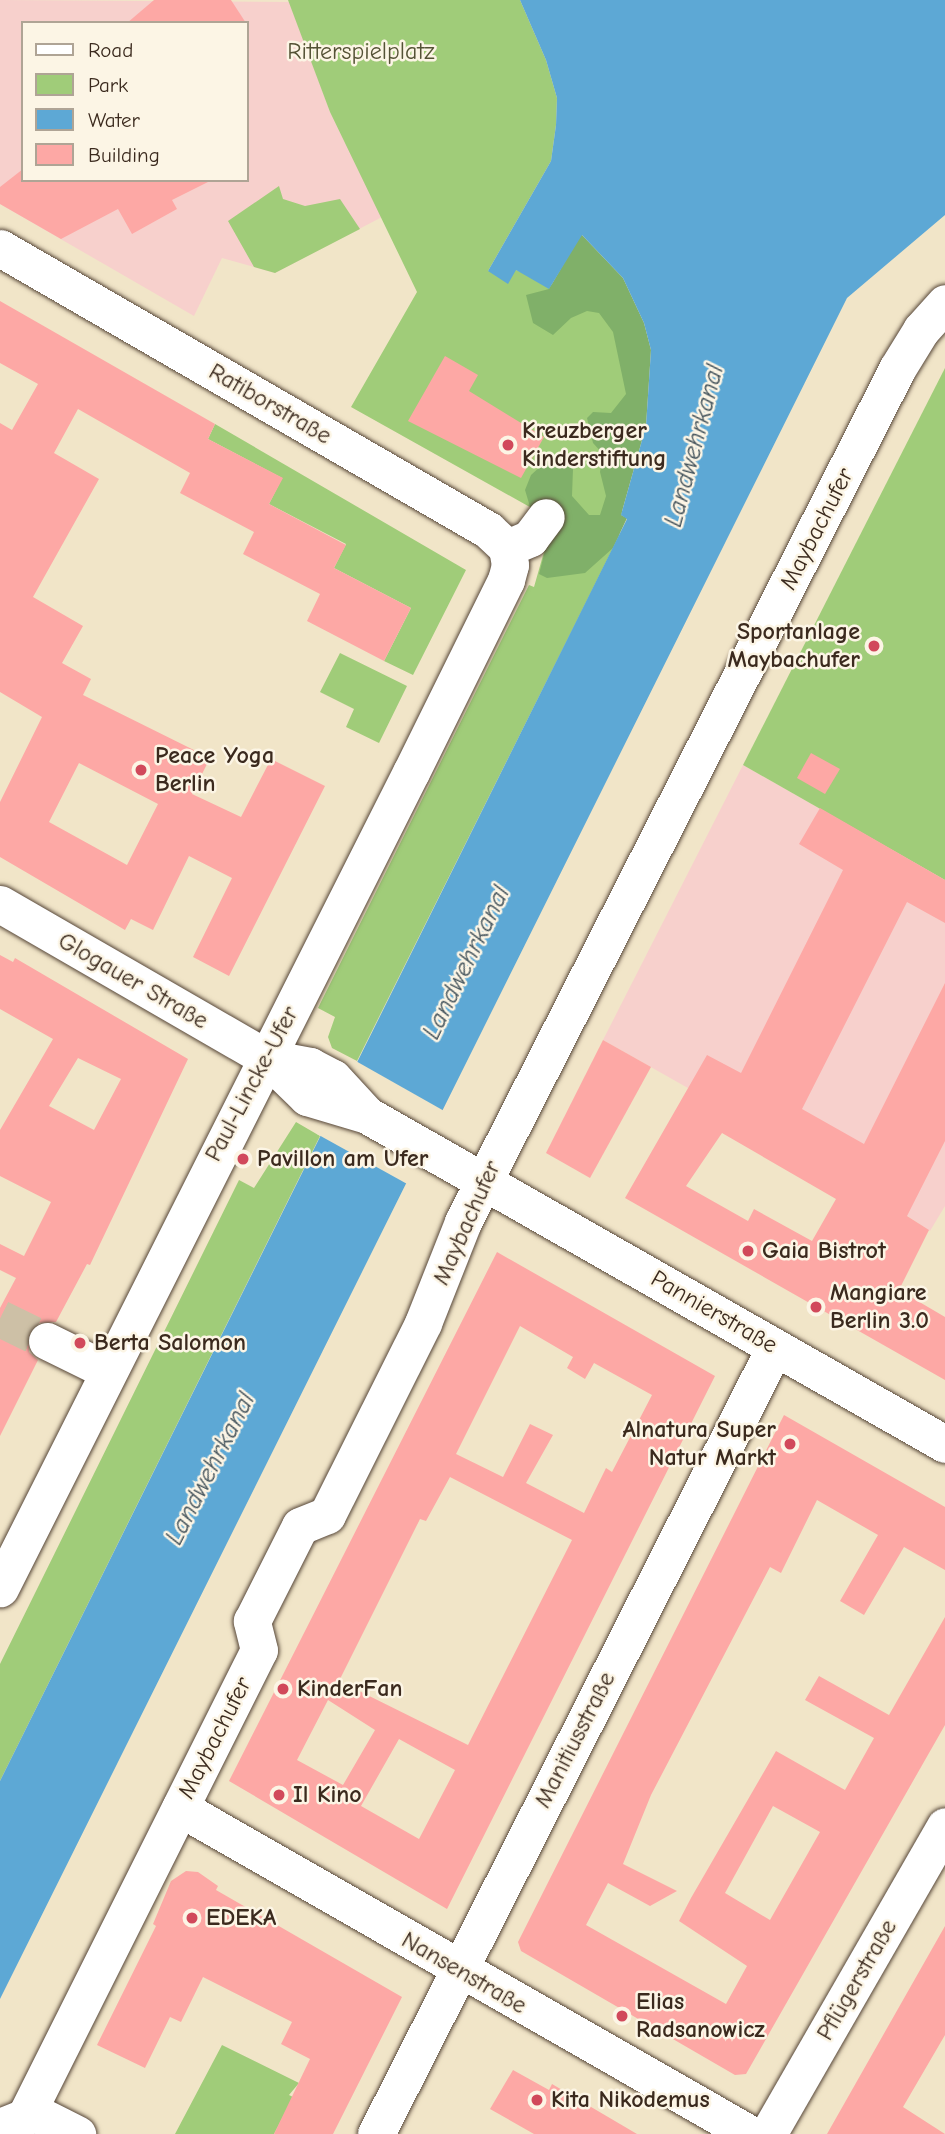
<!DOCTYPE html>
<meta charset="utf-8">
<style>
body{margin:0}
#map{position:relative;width:945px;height:2134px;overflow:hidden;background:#f1e5c8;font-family:"Comic Neue",sans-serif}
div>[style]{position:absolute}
.built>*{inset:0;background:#f7d0cc}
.green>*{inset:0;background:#a0cc79}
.forest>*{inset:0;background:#80b069}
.water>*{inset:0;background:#5da8d5}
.pier>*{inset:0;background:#f1e5c8}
.building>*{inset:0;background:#fda8a5}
.minor-tunnel>*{height:37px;margin-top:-18.5px;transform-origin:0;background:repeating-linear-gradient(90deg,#cdc0a6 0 37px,transparent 0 55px)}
.roads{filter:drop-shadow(0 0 2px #564638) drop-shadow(0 0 2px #564638)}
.minor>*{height:37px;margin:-18.5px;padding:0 18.5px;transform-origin:18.5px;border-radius:18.5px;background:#fff}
.dots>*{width:19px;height:19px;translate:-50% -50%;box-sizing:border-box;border:4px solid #fcf5e5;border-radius:50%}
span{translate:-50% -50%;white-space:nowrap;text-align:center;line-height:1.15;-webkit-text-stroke:5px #fcf5e5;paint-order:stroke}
.park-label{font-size:24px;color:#545235}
.street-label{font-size:24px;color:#3b2a1e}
.poi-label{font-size:24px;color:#3b2a1e;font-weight:700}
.left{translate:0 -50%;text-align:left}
.right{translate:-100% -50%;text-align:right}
.water-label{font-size:26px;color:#47565e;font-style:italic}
.legend{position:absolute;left:21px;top:21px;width:228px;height:161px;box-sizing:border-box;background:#fcf5e5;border:2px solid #afa495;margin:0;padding:9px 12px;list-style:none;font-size:21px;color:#3b2a1e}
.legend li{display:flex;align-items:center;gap:14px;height:35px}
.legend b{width:35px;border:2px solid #afa495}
</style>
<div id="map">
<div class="built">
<div style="clip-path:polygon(evenodd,0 0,291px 2px,330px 112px,382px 217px,275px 273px,222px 258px,194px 316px,0 204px,0 0,23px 23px,247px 23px,247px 180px,23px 180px,23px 23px)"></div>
<div style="clip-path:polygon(743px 765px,945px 880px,945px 1206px,930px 1231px,870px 1191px,603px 1040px)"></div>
</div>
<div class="green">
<div style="clip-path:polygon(288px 0,520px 0,546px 60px,557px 98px,556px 125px,551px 161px,488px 271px,516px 270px,644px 323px,619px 536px,357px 1061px,332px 1048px,328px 1037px,335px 1017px,318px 1008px,526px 591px,529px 585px,534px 587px,553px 520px,351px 407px,417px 292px,330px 112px)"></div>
<div style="clip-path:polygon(279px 186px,283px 199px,305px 206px,340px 199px,360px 229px,275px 273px,254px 267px,228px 221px)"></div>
<div style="clip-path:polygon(945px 368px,945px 880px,743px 765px)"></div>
<div style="clip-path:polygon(215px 424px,466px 570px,413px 675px,384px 661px,411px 608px,334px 568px,346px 544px,269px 504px,282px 478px,208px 439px)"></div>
<div style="clip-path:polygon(340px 653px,407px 686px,379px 743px,346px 727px,354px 709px,320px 692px)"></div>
<div style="clip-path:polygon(296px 1122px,320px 1136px,0 1781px,0 1664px,239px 1180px,254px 1188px)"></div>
<div style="clip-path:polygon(222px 2045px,299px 2083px,289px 2095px,293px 2097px,274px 2134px,175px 2134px)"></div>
</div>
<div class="forest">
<div style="clip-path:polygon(581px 234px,623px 278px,644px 323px,651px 350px,646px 426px,621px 515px,627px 518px,613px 548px,585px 573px,547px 578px,539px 574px,553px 520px,531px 510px,525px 490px,531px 475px,543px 464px,559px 462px,573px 469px,572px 496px,589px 515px,600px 515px,606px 496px,600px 472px,603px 454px,593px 443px,587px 418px,593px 412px,611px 413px,626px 394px,613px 332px,599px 313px,587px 311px,571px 318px,553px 335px,533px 323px,526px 295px,549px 289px)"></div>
</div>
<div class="water">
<div style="clip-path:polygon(520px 0,945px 0,945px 215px,847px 298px,0 1999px,0 1781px,627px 519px,621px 515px,646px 426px,651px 350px,644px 323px,623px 278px,582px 235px,549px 289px,516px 270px,508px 284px,488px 271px,551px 161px,556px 125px,557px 98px,546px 60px)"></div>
</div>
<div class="pier">
<div style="clip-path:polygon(354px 1060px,446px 1112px,409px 1185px,317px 1134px)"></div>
</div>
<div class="building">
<div style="clip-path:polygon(154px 0,231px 0,246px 23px,127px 23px)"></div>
<div style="clip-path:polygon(23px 169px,23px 180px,212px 180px,172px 200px,177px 209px,132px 234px,118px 209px,61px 239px,0 204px,0 187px)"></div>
<div style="clip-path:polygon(evenodd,0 301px,215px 424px,208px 439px,283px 478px,269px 504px,346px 545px,334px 568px,411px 608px,384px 661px,307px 621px,320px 594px,243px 554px,254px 532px,180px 493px,190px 473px,78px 409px,54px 453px,99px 479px,33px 597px,83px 626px,62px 663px,91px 679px,83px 695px,210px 758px,192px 794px,241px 817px,271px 759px,325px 786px,229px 976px,193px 957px,232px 878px,189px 856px,153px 930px,131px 919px,125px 930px,0 857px,0 802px,42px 717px,0 692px,0 423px,12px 430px,38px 384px,0 363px,0 301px,79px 763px,158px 804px,127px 865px,49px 822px,79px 763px)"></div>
<div style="clip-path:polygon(445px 356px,478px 375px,469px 391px,544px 437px,521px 478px,408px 421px)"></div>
<div style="clip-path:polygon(811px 753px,840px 769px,825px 794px,797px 778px)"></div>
<div style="clip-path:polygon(evenodd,820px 808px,945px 880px,945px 923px,907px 902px,802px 1109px,864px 1144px,945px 983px,945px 1141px,907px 1216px,929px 1230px,899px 1290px,945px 1317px,945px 1380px,625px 1198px,707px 1055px,741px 1073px,843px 870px,799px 844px,820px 808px,722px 1133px,836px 1199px,812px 1241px,754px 1209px,748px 1221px,686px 1186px,722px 1133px)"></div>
<div style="clip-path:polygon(evenodd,0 955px,13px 962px,15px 958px,188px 1059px,90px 1265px,87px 1264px,56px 1322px,36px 1323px,28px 1332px,29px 1352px,38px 1360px,0 1436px,0 1308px,16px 1278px,0 1270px,0 1244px,24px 1256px,51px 1202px,0 1176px,0 1130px,53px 1039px,0 1009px,0 955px,78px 1058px,121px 1079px,94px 1130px,49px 1106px,78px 1058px)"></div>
<div style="clip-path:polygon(603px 1040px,651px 1067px,590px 1178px,546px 1153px)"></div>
<div style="clip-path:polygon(evenodd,497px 1252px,715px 1376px,447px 1909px,229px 1781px,497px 1252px,520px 1326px,573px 1357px,567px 1368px,585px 1379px,594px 1363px,652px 1395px,612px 1472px,606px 1468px,584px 1513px,526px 1483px,553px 1435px,530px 1424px,503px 1477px,456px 1454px,520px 1326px,497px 1252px,450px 1477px,572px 1540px,468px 1745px,339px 1681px,420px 1519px,426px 1521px,450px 1477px,497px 1252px,328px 1700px,375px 1730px,343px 1785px,297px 1760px,328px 1700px,497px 1252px,399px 1739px,455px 1770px,419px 1839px,361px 1806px,399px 1739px)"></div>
<div style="clip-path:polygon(evenodd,784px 1415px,945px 1507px,945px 1570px,904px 1547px,864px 1615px,840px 1601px,878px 1535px,817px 1500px,781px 1573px,770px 1567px,651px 1795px,623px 1864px,677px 1891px,650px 1906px,608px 1883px,586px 1925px,726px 2004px,747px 1966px,679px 1921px,691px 1898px,776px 1751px,845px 1790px,874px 1738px,805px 1700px,819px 1676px,889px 1715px,945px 1617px,945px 1725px,746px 2074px,735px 2075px,521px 1951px,518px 1942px,784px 1415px,773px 1806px,820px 1832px,770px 1920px,725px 1893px,773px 1806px)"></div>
<div style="clip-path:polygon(186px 1871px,198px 1872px,218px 1886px,216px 1890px,402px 1997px,333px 2134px,274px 2134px,310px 2059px,281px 2044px,292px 2022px,203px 1977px,181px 2022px,170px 2017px,145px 2068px,97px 2045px,156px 1926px,153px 1924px,171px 1881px)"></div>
<div style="clip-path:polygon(945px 1926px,945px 2035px,903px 2107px,945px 2134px,827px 2134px)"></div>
<div style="clip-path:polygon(513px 2070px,549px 2090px,552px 2084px,637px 2134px,534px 2134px,490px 2109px)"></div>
</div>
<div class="minor-tunnel">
<div style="left:0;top:1318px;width:52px;rotate:26.1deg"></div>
</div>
<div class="roads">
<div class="minor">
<div style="left:0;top:248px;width:564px;rotate:30.02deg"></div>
<div style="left:488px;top:530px;width:26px;rotate:43deg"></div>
<div style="left:507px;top:548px;width:17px;rotate:80deg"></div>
<div style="left:510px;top:565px;width:16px;rotate:105deg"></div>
<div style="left:506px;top:580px;width:214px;rotate:116.3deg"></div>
<div style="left:411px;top:772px;width:914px;rotate:116.73deg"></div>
<div style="left:507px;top:548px;width:25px;rotate:-23deg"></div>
<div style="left:530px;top:538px;width:26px;rotate:-53deg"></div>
<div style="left:0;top:904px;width:308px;rotate:30deg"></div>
<div style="left:267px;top:1058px;width:44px;rotate:10.5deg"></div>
<div style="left:310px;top:1066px;width:26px;rotate:28deg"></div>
<div style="left:333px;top:1078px;width:50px;rotate:47.4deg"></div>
<div style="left:267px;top:1058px;width:56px;rotate:44.3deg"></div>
<div style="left:307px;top:1097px;width:63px;rotate:16.7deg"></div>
<div style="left:367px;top:1115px;width:665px;rotate:29.65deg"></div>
<div style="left:47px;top:1341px;width:68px;rotate:26.2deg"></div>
<div style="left:180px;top:1808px;width:657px;rotate:29.77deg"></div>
<div style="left:29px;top:2110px;width:54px;rotate:26.6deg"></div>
<div style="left:0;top:2127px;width:27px;rotate:-22deg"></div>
<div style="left:25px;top:2117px;width:522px;rotate:-63.39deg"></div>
<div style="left:259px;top:1650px;width:30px;rotate:-104deg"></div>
<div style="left:252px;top:1621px;width:106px;rotate:-63.2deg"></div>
<div style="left:300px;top:1526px;width:29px;rotate:-22deg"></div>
<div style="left:327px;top:1515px;width:215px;rotate:-63.4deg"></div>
<div style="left:423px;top:1323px;width:109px;rotate:-68.4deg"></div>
<div style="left:463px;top:1222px;width:957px;rotate:-63.03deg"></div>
<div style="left:897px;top:369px;width:46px;rotate:-58.4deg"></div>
<div style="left:921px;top:330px;width:36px;rotate:-48deg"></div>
<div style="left:376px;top:2134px;width:882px;rotate:-63.12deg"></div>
<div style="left:768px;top:2134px;width:355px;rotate:-60.1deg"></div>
</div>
</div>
<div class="dots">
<div style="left:508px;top:445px;background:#d1495b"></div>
<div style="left:874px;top:646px;background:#d1495b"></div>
<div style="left:141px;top:770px;background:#d1495b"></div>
<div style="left:243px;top:1159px;background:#d1495b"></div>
<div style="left:748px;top:1251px;background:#d1495b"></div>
<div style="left:816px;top:1307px;background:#d1495b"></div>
<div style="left:80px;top:1343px;background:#d1495b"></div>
<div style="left:790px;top:1444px;background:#d1495b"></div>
<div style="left:283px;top:1689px;background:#d1495b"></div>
<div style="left:279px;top:1795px;background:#d1495b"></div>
<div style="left:192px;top:1918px;background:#d1495b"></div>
<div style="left:622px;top:2016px;background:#d1495b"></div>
<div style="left:537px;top:2100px;background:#d1495b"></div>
</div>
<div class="park-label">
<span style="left:361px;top:52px">Ritterspielplatz</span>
</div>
<div class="street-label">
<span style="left:270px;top:404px;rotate:30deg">Ratiborstraße</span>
<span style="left:817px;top:529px;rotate:-63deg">Maybachufer</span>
<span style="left:133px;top:981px;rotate:30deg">Glogauer Straße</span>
<span style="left:252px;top:1084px;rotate:-62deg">Paul-Lincke-Ufer</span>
<span style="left:467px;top:1223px;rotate:-66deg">Maybachufer</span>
<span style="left:714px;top:1312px;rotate:30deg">Pannierstraße</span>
<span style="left:215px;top:1738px;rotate:-63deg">Maybachufer</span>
<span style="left:575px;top:1740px;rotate:-63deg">Manitiusstraße</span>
<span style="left:464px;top:1973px;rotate:30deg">Nansenstraße</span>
<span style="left:857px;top:1980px;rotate:-60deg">Pflügerstraße</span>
</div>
<div class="poi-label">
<span class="left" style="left:522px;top:445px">Kreuzberger<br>Kinderstiftung</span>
<span class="right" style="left:860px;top:646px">Sportanlage<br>Maybachufer</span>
<span class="left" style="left:155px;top:770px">Peace Yoga<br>Berlin</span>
<span class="left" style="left:257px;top:1159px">Pavillon am Ufer</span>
<span class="left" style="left:762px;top:1251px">Gaia Bistrot</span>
<span class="left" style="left:830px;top:1307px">Mangiare<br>Berlin 3.0</span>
<span class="left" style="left:94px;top:1343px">Berta Salomon</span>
<span class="right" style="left:776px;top:1444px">Alnatura Super<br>Natur Markt</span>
<span class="left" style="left:297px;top:1689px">KinderFan</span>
<span class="left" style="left:293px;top:1795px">Il Kino</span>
<span class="left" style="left:206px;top:1918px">EDEKA</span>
<span class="left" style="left:636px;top:2016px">Elias<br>Radsanowicz</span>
<span class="left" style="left:551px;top:2100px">Kita Nikodemus</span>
</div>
<div class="water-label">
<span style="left:695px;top:446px;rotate:-75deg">Landwehrkanal</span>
<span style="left:467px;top:963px;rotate:-64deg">Landwehrkanal</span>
<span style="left:211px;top:1469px;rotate:-63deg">Landwehrkanal</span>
</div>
<ul class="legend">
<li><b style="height:9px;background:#fff"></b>Road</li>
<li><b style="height:19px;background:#a0cc79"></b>Park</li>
<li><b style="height:19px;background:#5da8d5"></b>Water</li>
<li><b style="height:19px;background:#fda8a5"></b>Building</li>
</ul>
</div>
